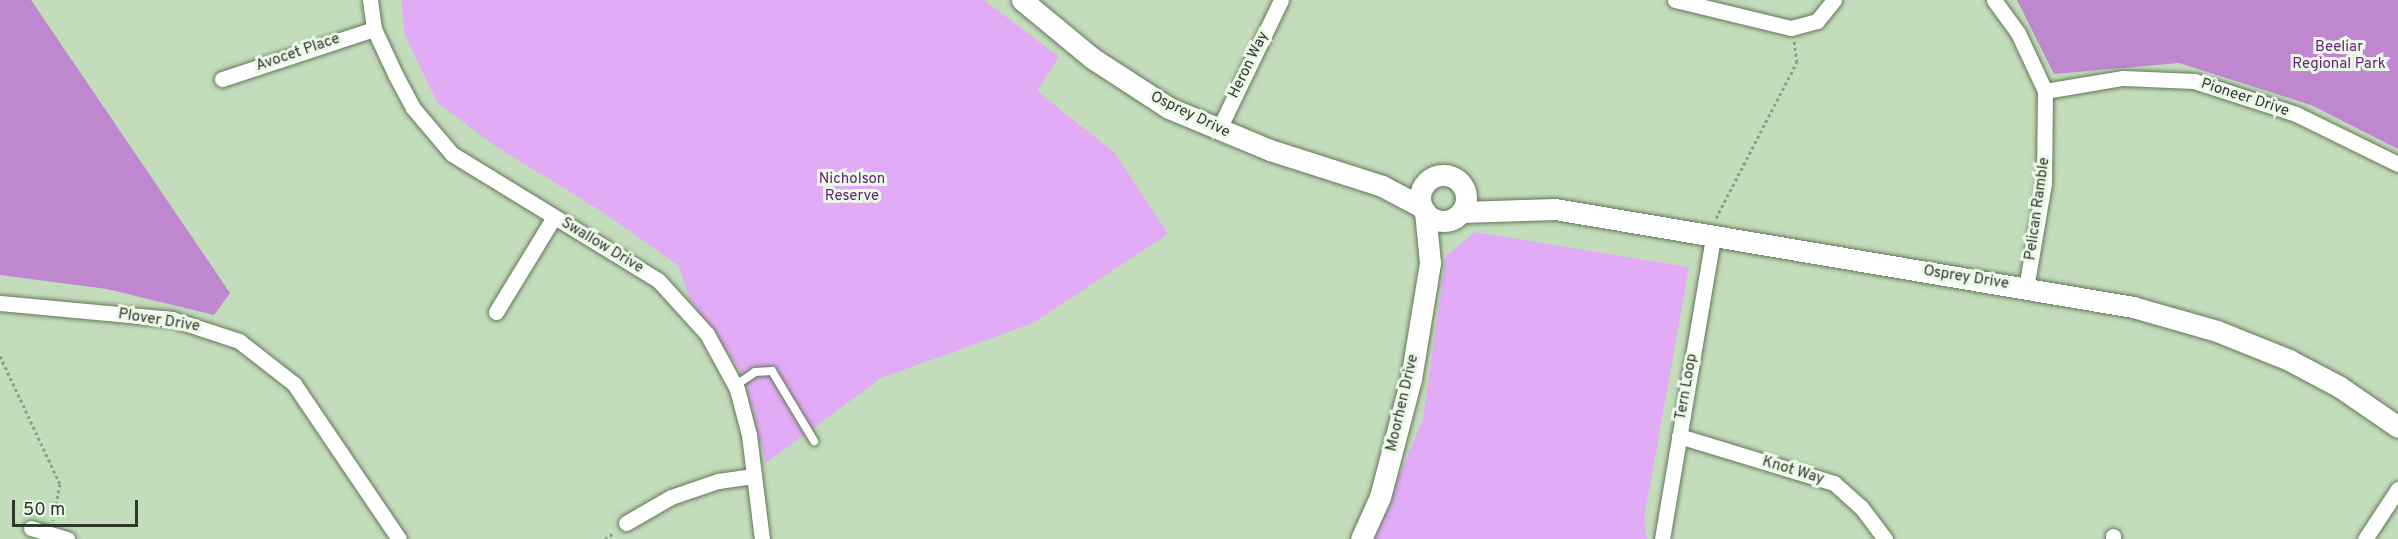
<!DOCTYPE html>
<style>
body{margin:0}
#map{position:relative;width:2398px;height:539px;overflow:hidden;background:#c3dcbb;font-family:Overpass,sans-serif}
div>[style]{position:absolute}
.green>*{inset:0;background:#e2abf5}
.forest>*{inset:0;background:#be87d0}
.path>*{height:3px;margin-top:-1.5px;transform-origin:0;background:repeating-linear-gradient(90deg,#8da086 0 3px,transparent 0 6px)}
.roads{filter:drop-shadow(0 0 2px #617759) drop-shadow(0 0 2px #617759)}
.lane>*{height:8px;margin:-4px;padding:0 4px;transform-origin:4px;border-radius:4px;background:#fff}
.street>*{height:15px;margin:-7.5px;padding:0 7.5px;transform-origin:7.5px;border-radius:7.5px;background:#fff}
.secondary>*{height:21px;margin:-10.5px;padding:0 10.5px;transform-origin:10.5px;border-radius:10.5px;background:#fff}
.secondary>.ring{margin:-10.5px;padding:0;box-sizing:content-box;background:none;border:21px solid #fff;border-radius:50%}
span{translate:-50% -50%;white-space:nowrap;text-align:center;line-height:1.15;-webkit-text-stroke:6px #ecf9e8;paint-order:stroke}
.park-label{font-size:15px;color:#662379}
.street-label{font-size:15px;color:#2d372a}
.scale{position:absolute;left:12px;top:500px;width:126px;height:27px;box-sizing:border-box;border:3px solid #2d372a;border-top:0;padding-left:8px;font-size:18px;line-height:21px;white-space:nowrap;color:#2d372a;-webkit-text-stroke:4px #ecf9e8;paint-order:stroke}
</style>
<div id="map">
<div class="green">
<div style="clip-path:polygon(401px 0,984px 0,1059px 57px,1037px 91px,1115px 153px,1168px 234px,1033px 323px,881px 378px,766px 463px,743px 374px,689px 298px,679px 266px,604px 213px,494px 145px,437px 102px,405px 35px)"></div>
<div style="clip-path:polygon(1475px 232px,1689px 267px,1644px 519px,1647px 539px,1373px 539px,1423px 419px,1446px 256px)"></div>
</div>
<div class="forest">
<div style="clip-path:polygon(0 0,31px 0,230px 293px,214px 315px,107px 289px,0 275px)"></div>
<div style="clip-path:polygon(2017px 0,2398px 0,2398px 149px,2311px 105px,2179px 63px,2054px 74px)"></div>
</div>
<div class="path">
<div style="left:1716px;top:218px;width:176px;rotate:-62.6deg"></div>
<div style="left:1797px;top:62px;width:21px;rotate:-98deg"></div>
<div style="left:0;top:356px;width:141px;rotate:64.9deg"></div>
<div style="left:60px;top:484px;width:37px;rotate:101deg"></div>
<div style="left:605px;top:539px;width:12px;rotate:-35deg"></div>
</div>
<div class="roads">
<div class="lane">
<div style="left:736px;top:385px;width:23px;rotate:-34deg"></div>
<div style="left:755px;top:372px;width:17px;rotate:-3deg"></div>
<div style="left:772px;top:371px;width:82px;rotate:59deg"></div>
</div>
<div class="street">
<div style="left:370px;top:0;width:29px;rotate:82deg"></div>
<div style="left:374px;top:29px;width:52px;rotate:64.9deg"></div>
<div style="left:396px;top:76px;width:36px;rotate:62deg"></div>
<div style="left:413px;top:108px;width:60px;rotate:49.7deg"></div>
<div style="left:452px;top:154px;width:241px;rotate:31.5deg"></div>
<div style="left:658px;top:280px;width:73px;rotate:47.8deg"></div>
<div style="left:707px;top:334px;width:63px;rotate:61.4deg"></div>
<div style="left:737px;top:389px;width:48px;rotate:75.4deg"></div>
<div style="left:749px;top:435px;width:105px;rotate:82.9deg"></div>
<div style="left:1675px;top:0;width:119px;rotate:13.6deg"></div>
<div style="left:1791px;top:28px;width:27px;rotate:-15deg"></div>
<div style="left:1817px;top:21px;width:27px;rotate:-51deg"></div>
<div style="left:1994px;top:0;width:41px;rotate:54deg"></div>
<div style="left:2018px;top:33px;width:64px;rotate:65deg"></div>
<div style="left:2045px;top:91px;width:92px;rotate:90.6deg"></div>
<div style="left:2044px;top:183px;width:107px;rotate:99.7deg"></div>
<div style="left:222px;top:79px;width:160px;rotate:-18.2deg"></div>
<div style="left:2045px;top:91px;width:79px;rotate:-9.5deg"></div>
<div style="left:2123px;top:78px;width:71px;rotate:2.4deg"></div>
<div style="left:2194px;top:81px;width:107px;rotate:17.9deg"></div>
<div style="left:2296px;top:114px;width:114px;rotate:26.1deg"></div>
<div style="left:1218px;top:131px;width:145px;rotate:-64.3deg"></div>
<div style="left:0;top:303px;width:173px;rotate:5.3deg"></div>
<div style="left:172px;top:319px;width:71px;rotate:18.2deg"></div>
<div style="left:239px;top:341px;width:70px;rotate:38deg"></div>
<div style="left:294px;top:384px;width:187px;rotate:55.9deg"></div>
<div style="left:496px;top:312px;width:111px;rotate:-58.6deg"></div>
<div style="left:1679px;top:436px;width:162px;rotate:16.9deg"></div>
<div style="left:1834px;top:483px;width:36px;rotate:42deg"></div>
<div style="left:1861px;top:507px;width:40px;rotate:53deg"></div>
<div style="left:626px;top:523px;width:52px;rotate:-30deg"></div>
<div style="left:671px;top:497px;width:50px;rotate:-18.8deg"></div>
<div style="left:718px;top:481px;width:36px;rotate:-8deg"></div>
<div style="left:31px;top:528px;width:38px;rotate:17deg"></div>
<div style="left:1662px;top:539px;width:307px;rotate:-80.4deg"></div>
<div style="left:2113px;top:539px;width:3px;rotate:-90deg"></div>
<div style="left:2365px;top:539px;width:60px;rotate:-56.6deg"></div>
</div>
<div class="secondary">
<div style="left:1022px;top:0;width:91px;rotate:39.6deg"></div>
<div style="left:1092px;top:58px;width:92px;rotate:33deg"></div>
<div style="left:1169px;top:108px;width:109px;rotate:22.6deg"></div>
<div style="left:1270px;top:150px;width:118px;rotate:17.8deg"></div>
<div style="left:1382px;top:186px;width:45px;rotate:27.7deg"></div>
<div class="ring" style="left:1420px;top:175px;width:25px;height:25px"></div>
<div style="left:1461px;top:212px;width:94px;rotate:-1.8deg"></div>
<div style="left:1555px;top:209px;width:586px;rotate:9.62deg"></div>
<div style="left:2133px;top:307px;width:87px;rotate:15.9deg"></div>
<div style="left:2217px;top:331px;width:78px;rotate:21.9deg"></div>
<div style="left:2289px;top:360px;width:58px;rotate:27.9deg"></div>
<div style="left:2340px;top:387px;width:70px;rotate:34.6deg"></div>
<div style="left:1361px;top:539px;width:46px;rotate:-65.7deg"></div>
<div style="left:1380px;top:497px;width:122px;rotate:-75.3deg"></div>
<div style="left:1411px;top:379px;width:118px;rotate:-80.7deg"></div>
<div style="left:1430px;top:263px;width:52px;rotate:-95.5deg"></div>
</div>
</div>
<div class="park-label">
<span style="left:2339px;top:56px">Beeliar<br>Regional Park</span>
<span style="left:852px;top:188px">Nicholson<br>Reserve</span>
</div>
<div class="street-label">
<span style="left:298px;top:53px;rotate:-19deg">Avocet Place</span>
<span style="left:1249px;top:65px;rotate:-64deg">Heron Way</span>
<span style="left:2245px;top:98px;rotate:18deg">Pioneer Drive</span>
<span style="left:1190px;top:115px;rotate:26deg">Osprey Drive</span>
<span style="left:2038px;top:209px;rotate:-82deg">Pelican Ramble</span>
<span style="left:602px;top:246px;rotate:31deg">Swallow Drive</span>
<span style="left:1966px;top:278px;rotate:9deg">Osprey Drive</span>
<span style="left:159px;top:321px;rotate:9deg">Plover Drive</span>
<span style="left:1687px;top:387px;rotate:-80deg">Tern Loop</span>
<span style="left:1403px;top:403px;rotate:-77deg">Moorhen Drive</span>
<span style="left:1793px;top:471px;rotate:17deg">Knot Way</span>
</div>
<div class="scale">50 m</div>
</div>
